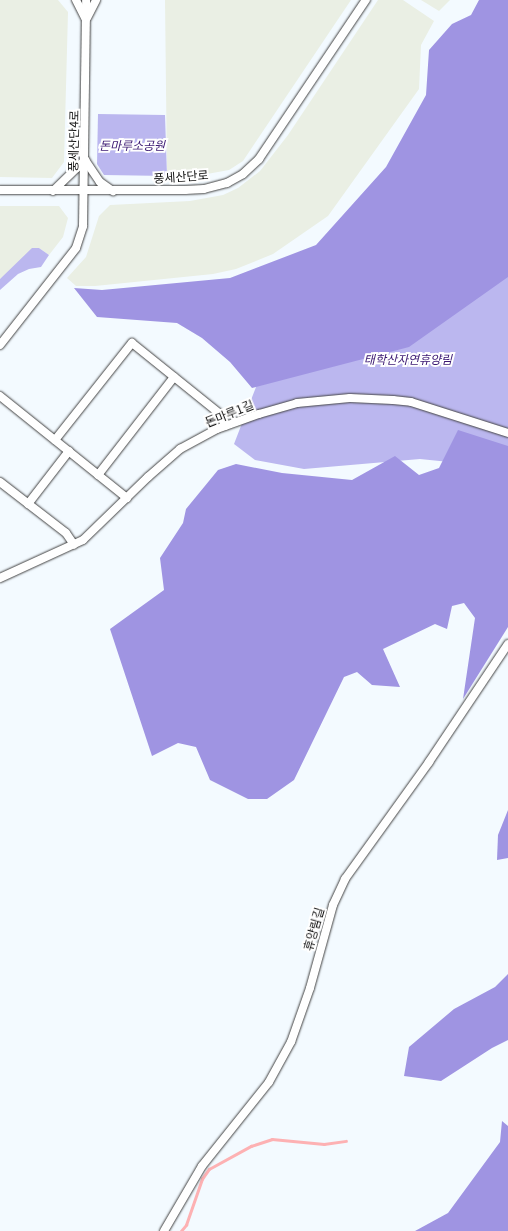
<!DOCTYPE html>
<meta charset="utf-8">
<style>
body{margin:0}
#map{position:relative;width:508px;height:1231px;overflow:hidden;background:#f3faff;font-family:Georgia,"Noto Sans KR",serif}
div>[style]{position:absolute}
.industrial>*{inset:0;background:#eaefe4}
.green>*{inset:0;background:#bbb7ef}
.forest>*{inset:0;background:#9f94e2}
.stream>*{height:2.5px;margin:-1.25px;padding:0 1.25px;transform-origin:1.25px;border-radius:1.25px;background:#fdb1b3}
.roads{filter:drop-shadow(0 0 1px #434343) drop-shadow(0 0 1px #434343)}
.minor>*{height:8px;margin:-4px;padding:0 4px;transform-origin:4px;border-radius:4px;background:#fff}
span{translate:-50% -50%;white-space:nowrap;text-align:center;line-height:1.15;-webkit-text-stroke:4px #fff;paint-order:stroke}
.street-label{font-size:12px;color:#101010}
.park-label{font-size:12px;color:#3a1771;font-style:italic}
</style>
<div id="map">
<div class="industrial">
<div style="clip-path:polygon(0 0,58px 0,68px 12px,64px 162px,52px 178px,0 177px)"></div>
<div style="clip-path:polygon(165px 0,351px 0,243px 161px,229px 170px,185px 178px,167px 176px)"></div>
<div style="clip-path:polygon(378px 0,403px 0,434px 21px,421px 45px,419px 89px,328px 216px,273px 254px,236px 269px,213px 274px,95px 286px,76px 286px,67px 278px,86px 257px,99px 216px,110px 205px,190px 201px,223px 195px,238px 188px,260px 171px,288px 135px)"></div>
<div style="clip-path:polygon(421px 0,450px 0,439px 11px)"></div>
<div style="clip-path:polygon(0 206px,59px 206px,68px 218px,63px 237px,49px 255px,39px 248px,0 279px)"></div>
</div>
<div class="green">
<div style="clip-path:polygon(98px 114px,165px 115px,167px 176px,104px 175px,97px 164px)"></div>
<div style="clip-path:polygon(508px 185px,508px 468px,420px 459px,304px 469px,255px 460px,234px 444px,278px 330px)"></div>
<div style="clip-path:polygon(32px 248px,39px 248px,49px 255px,41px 267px,29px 269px,18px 274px,0 290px,0 279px)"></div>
</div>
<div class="forest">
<div style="clip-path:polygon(479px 0,508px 0,508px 277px,409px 347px,252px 388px,230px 362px,202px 338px,177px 323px,97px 317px,74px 288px,102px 290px,230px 278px,316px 245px,386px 167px,426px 95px,429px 50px,452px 24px,471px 15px)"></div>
<div style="clip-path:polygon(458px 430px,508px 446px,508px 627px,463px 699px,475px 618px,464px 603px,452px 606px,447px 629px,435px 624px,383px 649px,400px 687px,372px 685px,357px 672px,344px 677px,294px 780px,267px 799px,248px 799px,210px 780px,196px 747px,178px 743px,152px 756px,110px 629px,164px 590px,160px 558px,183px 523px,186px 509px,218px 470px,236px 464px,282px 473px,352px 480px,395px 456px,419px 475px,439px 468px)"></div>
<div style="clip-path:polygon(508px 810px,508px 858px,497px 860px,498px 835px)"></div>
<div style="clip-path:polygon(508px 974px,508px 1040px,492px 1048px,441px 1081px,404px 1076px,409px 1047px,454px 1009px,495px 987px)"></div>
<div style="clip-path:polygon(502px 1121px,508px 1126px,508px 1231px,415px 1231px,448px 1213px,500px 1142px)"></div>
</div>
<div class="stream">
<div style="left:181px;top:1231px;width:8px;rotate:-50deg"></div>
<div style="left:186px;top:1225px;width:49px;rotate:-70.8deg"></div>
<div style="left:202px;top:1179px;width:12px;rotate:-55deg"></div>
<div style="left:209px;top:1169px;width:48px;rotate:-28.7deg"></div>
<div style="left:251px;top:1146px;width:22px;rotate:-18deg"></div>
<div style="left:272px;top:1139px;width:52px;rotate:5.5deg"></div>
<div style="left:324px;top:1144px;width:22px;rotate:-8deg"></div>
</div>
<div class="roads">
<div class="minor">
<div style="left:76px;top:0;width:20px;rotate:63deg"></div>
<div style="left:87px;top:18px;width:20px;rotate:-63deg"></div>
<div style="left:0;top:190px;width:185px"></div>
<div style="left:185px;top:190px;width:19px;rotate:-3deg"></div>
<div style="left:204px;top:189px;width:24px;rotate:-15deg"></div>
<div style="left:227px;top:183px;width:18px;rotate:-29deg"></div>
<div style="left:243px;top:174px;width:22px;rotate:-43deg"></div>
<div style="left:259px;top:159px;width:192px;rotate:-56.1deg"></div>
<div style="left:53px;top:191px;width:45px;rotate:-44.1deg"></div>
<div style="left:85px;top:160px;width:27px;rotate:56deg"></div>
<div style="left:100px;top:182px;width:16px;rotate:35deg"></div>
<div style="left:0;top:345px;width:123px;rotate:-51.9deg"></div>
<div style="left:76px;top:248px;width:23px;rotate:-72deg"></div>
<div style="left:83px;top:226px;width:226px;rotate:-89.2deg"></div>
<div style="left:0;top:396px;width:163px;rotate:38.8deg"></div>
<div style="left:55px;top:440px;width:124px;rotate:-51.6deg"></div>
<div style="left:132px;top:343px;width:113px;rotate:38.9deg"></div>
<div style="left:220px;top:414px;width:13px;rotate:67deg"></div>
<div style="left:98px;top:475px;width:124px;rotate:-52.2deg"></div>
<div style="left:0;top:482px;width:83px;rotate:37.7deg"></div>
<div style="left:66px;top:533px;width:14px;rotate:56deg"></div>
<div style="left:28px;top:504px;width:67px;rotate:-52.3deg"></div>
<div style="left:0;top:578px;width:91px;rotate:-24.6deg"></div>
<div style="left:83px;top:540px;width:91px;rotate:-44.1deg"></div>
<div style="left:148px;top:477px;width:43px;rotate:-41.2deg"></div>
<div style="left:180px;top:449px;width:42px;rotate:-28.4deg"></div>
<div style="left:217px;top:429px;width:45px;rotate:-19.7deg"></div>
<div style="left:259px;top:414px;width:40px;rotate:-16deg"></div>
<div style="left:297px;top:403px;width:53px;rotate:-5.4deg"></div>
<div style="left:350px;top:398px;width:43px;rotate:2.7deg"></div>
<div style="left:393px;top:400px;width:18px;rotate:6deg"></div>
<div style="left:411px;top:402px;width:102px;rotate:17.7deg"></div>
<div style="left:164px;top:1231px;width:75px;rotate:-59.7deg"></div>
<div style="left:202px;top:1166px;width:107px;rotate:-51.4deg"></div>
<div style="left:269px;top:1082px;width:46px;rotate:-61.2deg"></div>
<div style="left:291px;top:1042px;width:57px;rotate:-70.6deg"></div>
<div style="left:310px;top:988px;width:86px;rotate:-74.5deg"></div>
<div style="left:333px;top:905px;width:29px;rotate:-65deg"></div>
<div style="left:345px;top:879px;width:144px;rotate:-54.3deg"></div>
<div style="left:429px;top:762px;width:142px;rotate:-56.2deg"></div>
</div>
</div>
<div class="street-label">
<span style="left:73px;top:141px;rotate:-89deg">풍세산단4로</span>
<span style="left:181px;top:176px;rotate:-4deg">풍세산단로</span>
<span style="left:229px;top:413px;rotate:-22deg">돈마루1길</span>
<span style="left:313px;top:929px;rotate:-74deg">휴양림길</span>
</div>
<div class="park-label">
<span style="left:132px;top:145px">돈마루소공원</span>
<span style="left:408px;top:359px">태학산자연휴양림</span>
</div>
</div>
